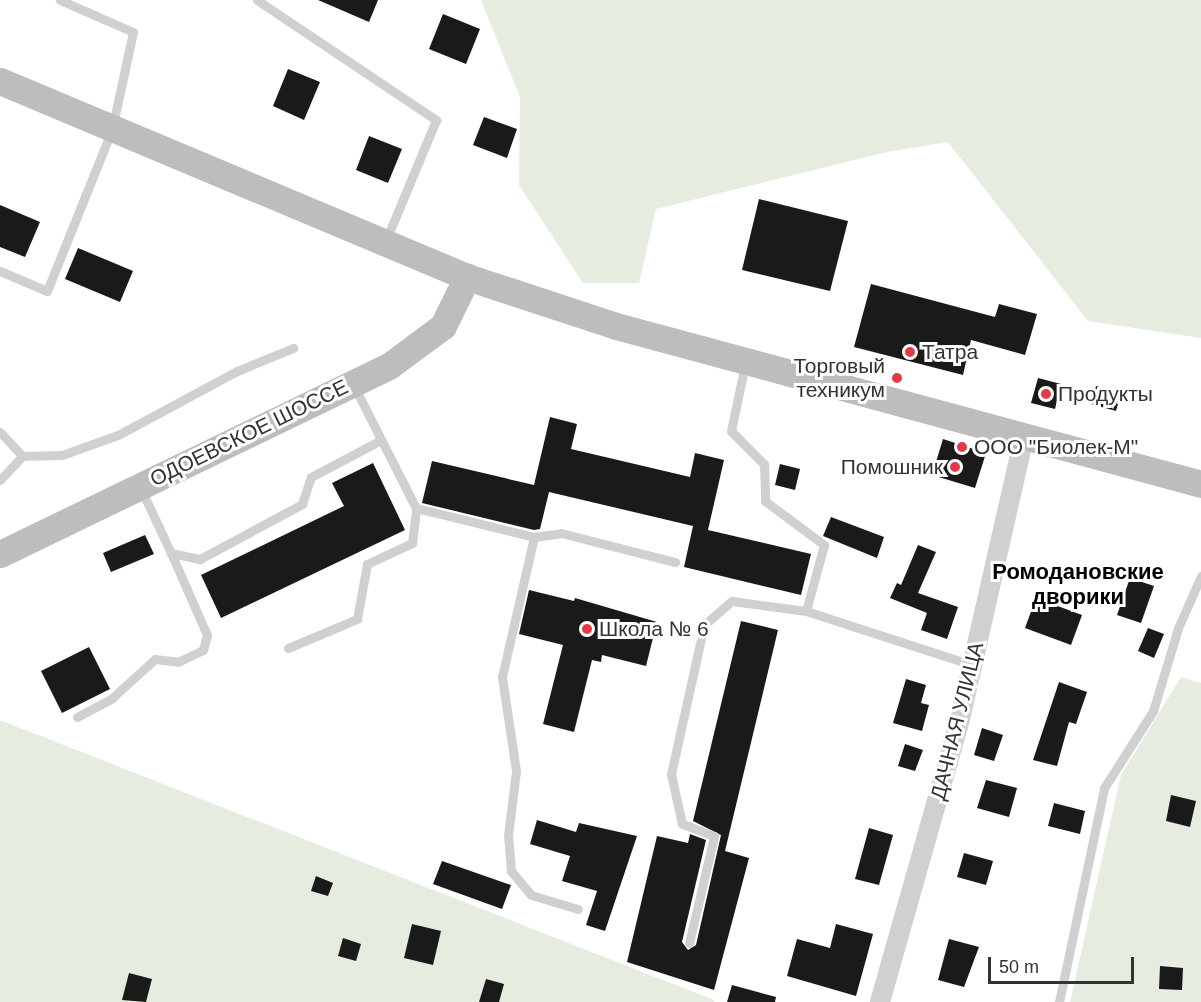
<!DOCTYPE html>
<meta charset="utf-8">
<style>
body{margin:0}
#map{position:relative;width:1201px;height:1002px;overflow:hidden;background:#fff;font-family:Helvetica,sans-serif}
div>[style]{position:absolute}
.green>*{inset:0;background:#e6ecdf}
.building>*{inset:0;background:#1a1a1a}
.lane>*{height:9px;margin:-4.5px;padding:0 4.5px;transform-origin:4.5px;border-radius:4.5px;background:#d0d0d0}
.street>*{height:20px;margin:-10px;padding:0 10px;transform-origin:10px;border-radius:10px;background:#d0d0d0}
.secondary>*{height:27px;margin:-13.5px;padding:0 13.5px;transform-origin:13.5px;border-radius:13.5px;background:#bdbdbd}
.dots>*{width:16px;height:16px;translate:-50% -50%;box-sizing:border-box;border:3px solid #fff;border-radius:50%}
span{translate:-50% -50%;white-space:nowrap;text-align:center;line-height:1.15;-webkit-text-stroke:6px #fff;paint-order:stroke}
.poi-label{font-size:21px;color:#333}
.left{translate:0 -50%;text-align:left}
.right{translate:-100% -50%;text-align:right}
.street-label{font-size:21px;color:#333}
.neighbourhood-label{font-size:22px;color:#000;font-weight:700}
.scale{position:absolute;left:988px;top:957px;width:146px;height:27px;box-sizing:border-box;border:3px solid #333;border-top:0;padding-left:8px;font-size:18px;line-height:21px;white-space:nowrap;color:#333;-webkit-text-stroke:4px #fff;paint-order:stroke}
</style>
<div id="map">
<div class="green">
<div style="clip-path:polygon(481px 0,1201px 0,1201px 338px,1088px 321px,948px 142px,887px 152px,656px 209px,639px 283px,583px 283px,519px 185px,520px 97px)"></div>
<div style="clip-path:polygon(1181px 677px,1201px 683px,1201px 1002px,1070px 1002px,1121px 775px)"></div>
<div style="clip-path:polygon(0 720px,714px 1000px,714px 1002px,0 1002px)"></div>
</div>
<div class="building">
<div style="clip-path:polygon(318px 0,378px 0,369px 22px)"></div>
<div style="clip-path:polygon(443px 14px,480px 29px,466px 64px,429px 49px)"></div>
<div style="clip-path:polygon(288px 69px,320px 82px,304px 120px,273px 106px)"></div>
<div style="clip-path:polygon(484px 117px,517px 129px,507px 158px,473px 145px)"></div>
<div style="clip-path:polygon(369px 136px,402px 149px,388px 183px,356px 170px)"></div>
<div style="clip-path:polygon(759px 199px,848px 221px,830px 291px,742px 270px)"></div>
<div style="clip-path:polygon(0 205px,40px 222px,25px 257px,0 247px)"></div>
<div style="clip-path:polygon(78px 248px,133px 271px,120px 302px,65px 279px)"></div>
<div style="clip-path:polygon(871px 284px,995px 317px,999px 304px,1037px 314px,1025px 355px,971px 340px,963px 375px,854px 347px)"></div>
<div style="clip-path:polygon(1038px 378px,1061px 384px,1055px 409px,1031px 403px)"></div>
<div style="clip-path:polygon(1096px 386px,1121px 393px,1116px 411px,1091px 404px)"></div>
<div style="clip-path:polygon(550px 417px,577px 424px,571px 449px,690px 477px,695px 453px,724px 460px,708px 530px,811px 554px,801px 595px,684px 567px,693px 526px,549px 492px,540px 529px,534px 530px,422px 503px,432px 461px,534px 485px)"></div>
<div style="clip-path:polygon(943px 439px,986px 453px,975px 488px,932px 475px)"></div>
<div style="clip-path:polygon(373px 463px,405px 530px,221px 618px,201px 575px,344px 506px,332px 483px)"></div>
<div style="clip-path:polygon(780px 464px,800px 469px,795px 490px,775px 485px)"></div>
<div style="clip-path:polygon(831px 517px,884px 537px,877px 558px,823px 536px)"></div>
<div style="clip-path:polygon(145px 535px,154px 554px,111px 572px,103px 553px)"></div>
<div style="clip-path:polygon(918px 545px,936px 552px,918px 593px,958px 607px,947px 639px,921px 630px,927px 613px,890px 598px,897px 583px,901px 585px)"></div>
<div style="clip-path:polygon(1130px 578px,1154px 586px,1141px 623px,1117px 615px)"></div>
<div style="clip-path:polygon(529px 590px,574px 601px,575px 598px,657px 622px,646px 666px,602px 655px,601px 662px,592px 660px,574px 732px,543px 724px,563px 645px,519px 634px)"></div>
<div style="clip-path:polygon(1036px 598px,1082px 615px,1071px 645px,1025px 628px)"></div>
<div style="clip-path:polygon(741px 621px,778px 630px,725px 851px,749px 858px,714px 990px,627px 962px,657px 836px,688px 843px,690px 834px,706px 840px,682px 942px,688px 950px,696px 945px,721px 835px,693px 821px)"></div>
<div style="clip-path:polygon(1148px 628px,1164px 634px,1154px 658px,1138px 651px)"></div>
<div style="clip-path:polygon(89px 647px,110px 689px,62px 713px,41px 671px)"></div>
<div style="clip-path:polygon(906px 679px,926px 685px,921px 703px,929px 705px,922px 731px,893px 723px)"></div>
<div style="clip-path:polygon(1059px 682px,1087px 692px,1076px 724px,1069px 722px,1057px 766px,1033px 760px)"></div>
<div style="clip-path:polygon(982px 728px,1003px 735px,994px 761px,974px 755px)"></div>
<div style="clip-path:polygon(905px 744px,923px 750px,915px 771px,898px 766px)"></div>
<div style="clip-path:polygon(986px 780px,1017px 788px,1009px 817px,977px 808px)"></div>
<div style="clip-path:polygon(1171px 795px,1196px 801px,1190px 827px,1166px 821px)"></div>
<div style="clip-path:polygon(1054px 803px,1085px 811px,1080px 834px,1048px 826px)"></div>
<div style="clip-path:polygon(537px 820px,576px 832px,579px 823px,637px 836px,605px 931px,586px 925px,597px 891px,562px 881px,570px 856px,530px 844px)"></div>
<div style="clip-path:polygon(869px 828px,893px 835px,879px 885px,855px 879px)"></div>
<div style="clip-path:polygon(964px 853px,993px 861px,986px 885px,957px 877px)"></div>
<div style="clip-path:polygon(442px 861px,511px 885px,502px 909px,433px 884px)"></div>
<div style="clip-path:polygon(316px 876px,333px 883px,328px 896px,311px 891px)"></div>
<div style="clip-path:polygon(412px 924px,441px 931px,433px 965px,404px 958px)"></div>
<div style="clip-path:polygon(836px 924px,873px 934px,856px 996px,787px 976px,797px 939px,830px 948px)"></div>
<div style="clip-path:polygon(343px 938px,361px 944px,356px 961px,338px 956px)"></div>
<div style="clip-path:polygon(949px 939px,979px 947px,964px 987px,938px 980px)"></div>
<div style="clip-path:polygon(1160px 966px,1183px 968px,1182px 990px,1159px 989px)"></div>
<div style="clip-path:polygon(129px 973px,152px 979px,146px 1002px,122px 1000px)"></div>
<div style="clip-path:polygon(486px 979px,504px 984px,499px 1002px,479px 1002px)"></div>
<div style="clip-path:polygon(732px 985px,776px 997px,775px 1002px,727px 1002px)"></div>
</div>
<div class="lane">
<div style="left:257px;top:0;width:216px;rotate:33.8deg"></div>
<div style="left:436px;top:120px;width:130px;rotate:112.6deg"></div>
<div style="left:0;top:271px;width:51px;rotate:23.1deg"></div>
<div style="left:47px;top:291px;width:175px;rotate:-68.1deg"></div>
<div style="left:112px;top:129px;width:99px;rotate:-77.8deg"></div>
<div style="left:133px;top:32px;width:80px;rotate:-156.3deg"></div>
<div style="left:745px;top:364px;width:68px;rotate:101.8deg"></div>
<div style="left:731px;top:431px;width:47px;rotate:45deg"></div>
<div style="left:764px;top:464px;width:37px;rotate:88deg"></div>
<div style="left:765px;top:501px;width:74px;rotate:36.7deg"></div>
<div style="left:824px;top:545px;width:68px;rotate:105.3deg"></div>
<div style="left:354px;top:386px;width:137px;rotate:63.1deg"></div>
<div style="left:416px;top:508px;width:122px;rotate:13.8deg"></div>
<div style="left:534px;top:537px;width:27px;rotate:-8deg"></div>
<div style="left:561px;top:533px;width:118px;rotate:14.3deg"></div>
<div style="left:0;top:432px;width:33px;rotate:47deg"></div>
<div style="left:0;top:480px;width:33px;rotate:-47deg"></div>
<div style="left:22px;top:456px;width:40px;rotate:-1.4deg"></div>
<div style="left:62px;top:455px;width:59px;rotate:-19.7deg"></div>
<div style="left:118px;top:435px;width:135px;rotate:-28.3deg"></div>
<div style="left:237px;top:371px;width:61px;rotate:-22.3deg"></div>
<div style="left:141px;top:489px;width:71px;rotate:64.9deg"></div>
<div style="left:171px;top:553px;width:30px;rotate:12deg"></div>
<div style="left:200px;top:559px;width:116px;rotate:-28.3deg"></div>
<div style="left:302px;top:504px;width:28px;rotate:-72deg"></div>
<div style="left:311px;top:477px;width:77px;rotate:-27.9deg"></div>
<div style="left:534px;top:537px;width:144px;rotate:102.9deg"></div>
<div style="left:502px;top:677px;width:95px;rotate:81.5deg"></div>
<div style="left:516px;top:771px;width:64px;rotate:97.1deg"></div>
<div style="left:508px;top:835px;width:36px;rotate:85deg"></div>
<div style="left:511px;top:871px;width:31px;rotate:50deg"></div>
<div style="left:531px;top:895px;width:49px;rotate:16.6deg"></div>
<div style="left:288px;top:648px;width:75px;rotate:-22.8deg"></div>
<div style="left:357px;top:619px;width:56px;rotate:-79.7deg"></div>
<div style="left:367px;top:564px;width:50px;rotate:-25deg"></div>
<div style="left:412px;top:543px;width:35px;rotate:-83deg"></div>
<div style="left:77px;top:717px;width:40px;rotate:-28deg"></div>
<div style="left:112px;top:698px;width:58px;rotate:-42.2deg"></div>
<div style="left:155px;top:659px;width:23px;rotate:7deg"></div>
<div style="left:178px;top:662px;width:28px;rotate:-26deg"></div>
<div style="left:203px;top:650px;width:16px;rotate:-75deg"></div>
<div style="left:207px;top:635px;width:90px;rotate:-113.7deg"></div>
<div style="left:689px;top:943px;width:110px;rotate:-76.8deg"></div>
<div style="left:714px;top:836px;width:34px;rotate:-159deg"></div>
<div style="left:682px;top:824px;width:51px;rotate:-102.4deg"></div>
<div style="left:671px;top:774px;width:153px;rotate:-77.5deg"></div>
<div style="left:704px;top:625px;width:37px;rotate:-41deg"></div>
<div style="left:732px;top:601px;width:75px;rotate:7.7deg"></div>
<div style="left:806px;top:611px;width:175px;rotate:18deg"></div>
<div style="left:1059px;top:1002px;width:219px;rotate:-78.1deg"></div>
<div style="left:1104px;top:788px;width:91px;rotate:-57.5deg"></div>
<div style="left:1153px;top:711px;width:87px;rotate:-73.2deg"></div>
<div style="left:1178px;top:628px;width:57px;rotate:-66.1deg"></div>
</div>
<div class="street">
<div style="left:880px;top:1002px;width:294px;rotate:-74.2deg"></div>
<div style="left:960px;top:719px;width:288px;rotate:-77.2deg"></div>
</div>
<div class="secondary">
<div style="left:0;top:81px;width:506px;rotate:22.77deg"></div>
<div style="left:467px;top:277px;width:157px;rotate:18.2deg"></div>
<div style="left:616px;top:326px;width:606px;rotate:15.11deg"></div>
<div style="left:0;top:554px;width:432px;rotate:-25.8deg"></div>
<div style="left:389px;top:366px;width:67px;rotate:-36.5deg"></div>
<div style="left:443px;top:326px;width:55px;rotate:-63.9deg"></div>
</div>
<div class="dots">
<div style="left:910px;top:352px;background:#e63946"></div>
<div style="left:897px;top:378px;background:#e63946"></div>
<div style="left:1046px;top:394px;background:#e63946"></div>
<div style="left:962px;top:447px;background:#e63946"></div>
<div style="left:955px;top:467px;background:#e63946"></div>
<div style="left:587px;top:629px;background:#e63946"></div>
</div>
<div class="poi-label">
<span class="left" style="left:922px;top:352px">Татра</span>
<span class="right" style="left:885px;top:378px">Торговый<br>техникум</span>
<span class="left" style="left:1058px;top:394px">Продукты</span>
<span class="left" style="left:974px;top:447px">ООО "Биолек-М"</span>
<span class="right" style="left:943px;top:467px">Помошник</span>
<span class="left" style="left:599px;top:629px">Школа № 6</span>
</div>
<div class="street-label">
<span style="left:249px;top:433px;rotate:-26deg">ОДОЕВСКОЕ ШОССЕ</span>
<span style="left:957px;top:721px;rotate:-76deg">ДАЧНАЯ УЛИЦА</span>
</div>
<div class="neighbourhood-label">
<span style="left:1078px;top:584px">Ромодановские<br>дворики</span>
</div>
<div class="scale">50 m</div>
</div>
